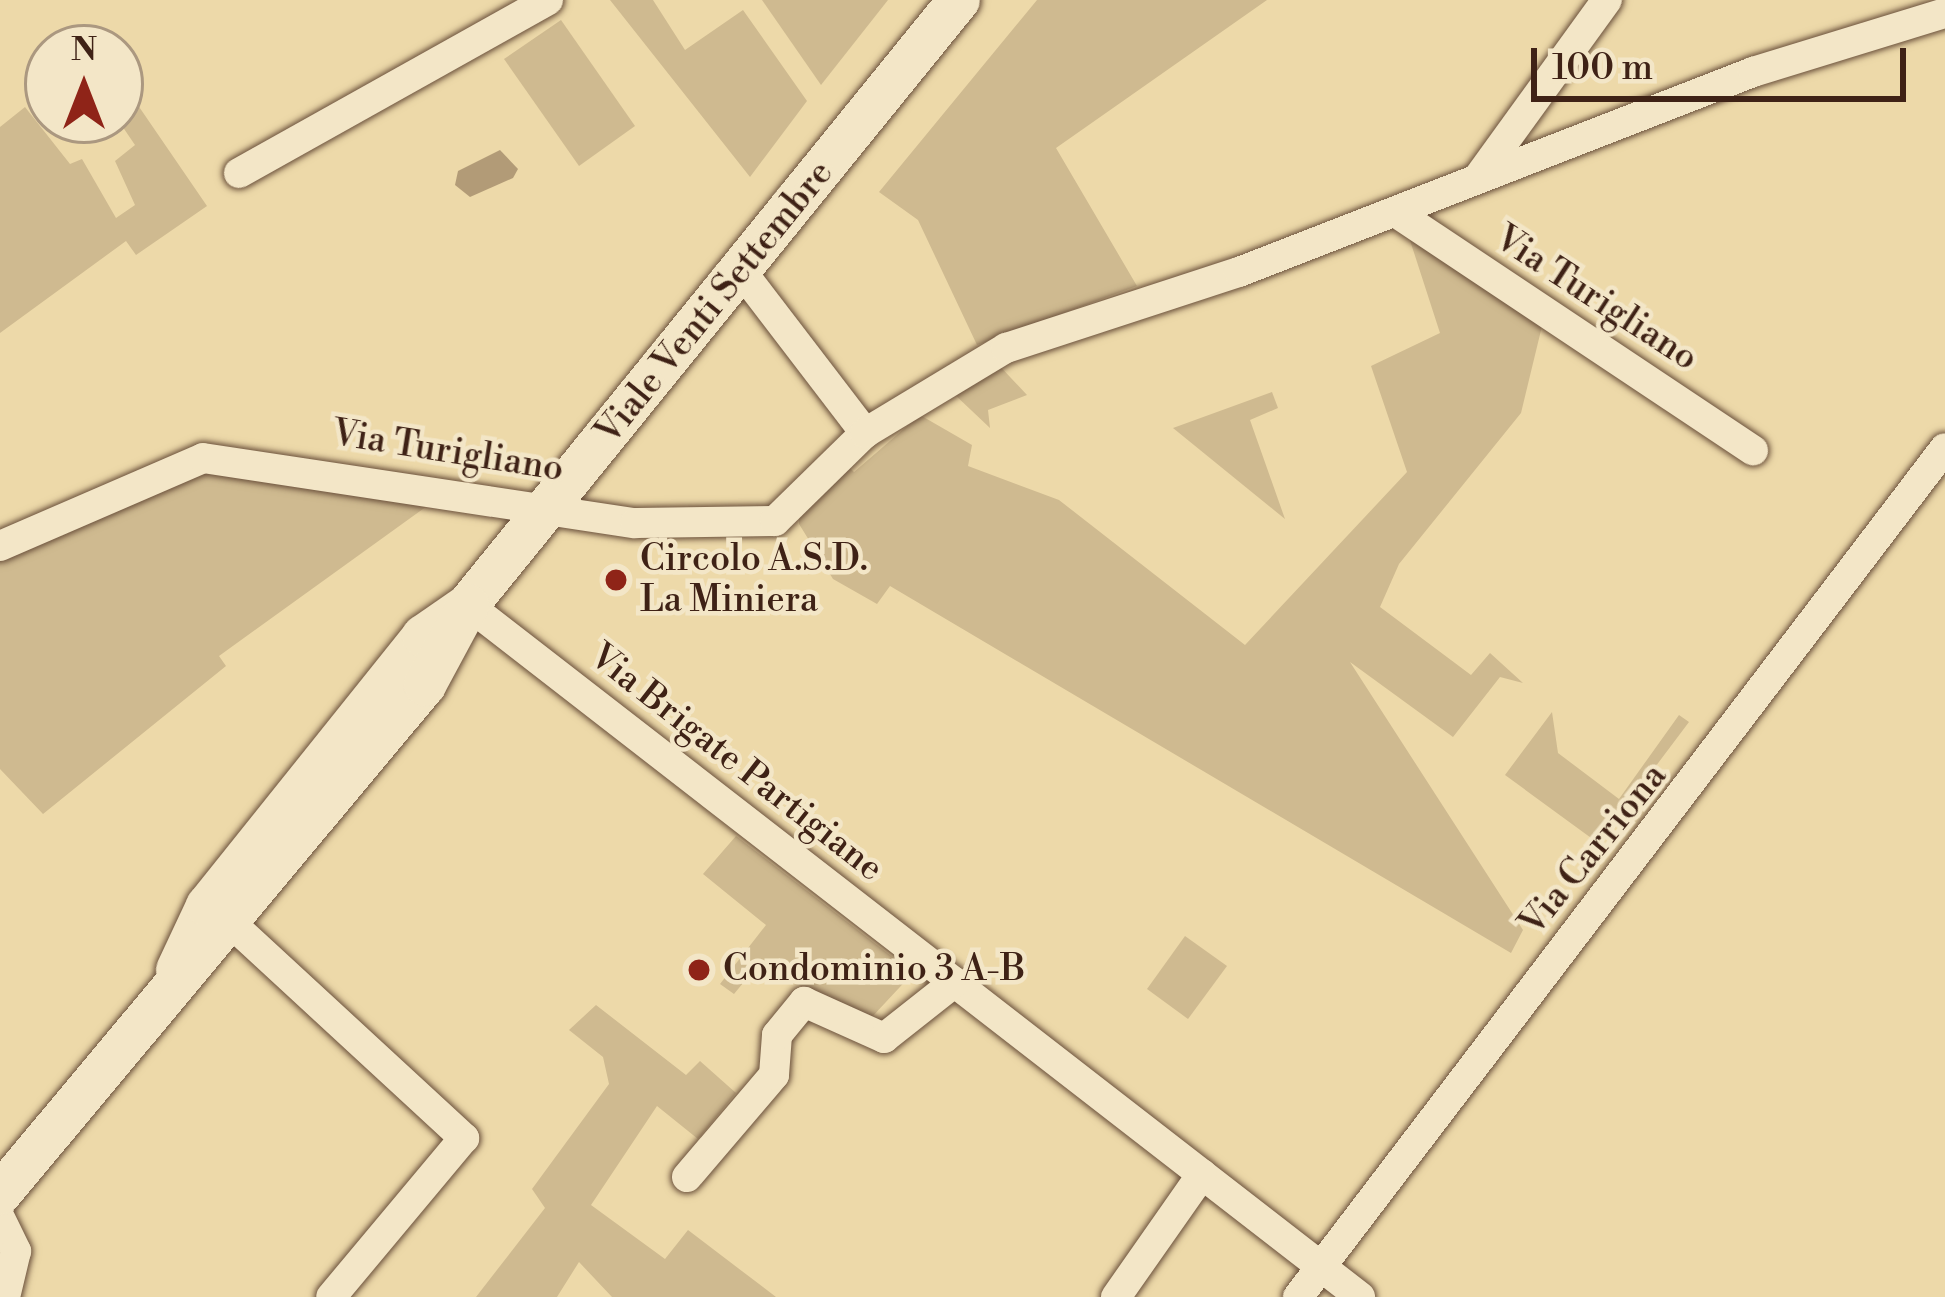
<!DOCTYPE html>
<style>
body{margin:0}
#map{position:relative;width:1945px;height:1297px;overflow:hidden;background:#edd9a9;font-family:"Libre Bodoni",serif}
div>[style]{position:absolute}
.green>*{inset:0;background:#cfba90}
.water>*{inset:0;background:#b29b77}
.roads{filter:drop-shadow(0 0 3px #6a503b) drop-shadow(0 0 3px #6a503b)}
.minor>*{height:30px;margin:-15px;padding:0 15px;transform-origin:15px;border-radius:15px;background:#f3e6c7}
.secondary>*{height:42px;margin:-21px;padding:0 21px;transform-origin:21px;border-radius:21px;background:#f3e6c7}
.dots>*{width:33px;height:33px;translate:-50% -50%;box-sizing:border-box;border:6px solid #f3e6c7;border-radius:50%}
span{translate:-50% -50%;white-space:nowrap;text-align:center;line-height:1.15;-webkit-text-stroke:9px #f3e6c7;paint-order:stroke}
.street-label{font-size:36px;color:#3f2216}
.poi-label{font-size:36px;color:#3f2216}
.left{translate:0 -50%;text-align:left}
.north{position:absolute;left:24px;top:24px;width:120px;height:120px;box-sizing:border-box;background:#f3e6c7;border:3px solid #ab9880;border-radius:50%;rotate:0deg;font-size:33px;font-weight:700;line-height:48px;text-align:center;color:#3f2216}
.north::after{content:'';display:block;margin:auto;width:42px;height:54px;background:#8f2418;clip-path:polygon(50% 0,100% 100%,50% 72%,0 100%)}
.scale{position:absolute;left:1531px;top:48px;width:375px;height:54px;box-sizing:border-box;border:6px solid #3f2216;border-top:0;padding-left:15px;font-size:36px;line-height:42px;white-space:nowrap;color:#3f2216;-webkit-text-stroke:9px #f3e6c7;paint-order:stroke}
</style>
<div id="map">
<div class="green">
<div style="clip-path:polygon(610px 0,653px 0,685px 50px,743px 10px,807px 101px,750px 177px)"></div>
<div style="clip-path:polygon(762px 0,888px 0,821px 85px)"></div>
<div style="clip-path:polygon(1037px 0,1267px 0,1056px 148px,1137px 286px,977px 345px,918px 220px,879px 192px)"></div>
<div style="clip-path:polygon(561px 20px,635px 126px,579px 166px,504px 59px)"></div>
<div style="clip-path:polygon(120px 79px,207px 206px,136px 255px,126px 241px,0 333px,0 127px,25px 107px,70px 164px,82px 159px,116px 218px,135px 205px,115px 161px,135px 145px,118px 120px)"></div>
<div style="clip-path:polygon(1406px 228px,1543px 322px,1521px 413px,1399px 564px,1380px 607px,1471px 675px,1490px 653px,1523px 683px,1500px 677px,1453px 737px,1350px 662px,1523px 930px,1511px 953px,890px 586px,877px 604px,833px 579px,799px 524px,799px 508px,844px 462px,854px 472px,920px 415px,972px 445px,968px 466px,1059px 500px,1245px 645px,1407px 472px,1371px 366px,1440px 333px)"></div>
<div style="clip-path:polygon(996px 362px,1027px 395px,988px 410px,990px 428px,953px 393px)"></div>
<div style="clip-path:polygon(1272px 392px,1278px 408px,1250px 420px,1285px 519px,1173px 428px)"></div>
<div style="clip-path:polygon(221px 466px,434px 501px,219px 656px,226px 666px,43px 814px,0 769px,0 557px)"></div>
<div style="clip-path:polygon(1552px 712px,1558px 753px,1619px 799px,1679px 715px,1689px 722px,1598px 843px,1505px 775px)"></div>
<div style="clip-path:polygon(736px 836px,913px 973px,871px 1018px,757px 966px,734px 994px,720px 984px,766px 925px,703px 874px)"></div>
<div style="clip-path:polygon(1185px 936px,1227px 966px,1188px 1019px,1147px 989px)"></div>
<div style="clip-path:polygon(596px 1005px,686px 1075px,700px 1061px,736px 1093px,698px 1139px,657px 1106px,591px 1205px,665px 1259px,688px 1230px,776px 1297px,612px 1297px,579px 1262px,557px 1297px,476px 1297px,545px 1208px,532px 1189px,609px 1084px,603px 1057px,569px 1030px)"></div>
</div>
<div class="water">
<div style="clip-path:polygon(500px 150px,518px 169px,513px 178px,470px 197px,455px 185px,458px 171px)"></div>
</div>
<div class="roads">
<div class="minor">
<div style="left:239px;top:173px;width:354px;rotate:-29.2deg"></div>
<div style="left:1478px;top:178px;width:220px;rotate:-54.1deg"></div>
<div style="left:1397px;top:213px;width:428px;rotate:33.7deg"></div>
<div style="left:742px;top:272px;width:203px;rotate:52.6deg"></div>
<div style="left:0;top:546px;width:221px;rotate:-23.4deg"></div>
<div style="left:203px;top:458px;width:437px;rotate:8.6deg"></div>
<div style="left:635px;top:523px;width:140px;rotate:-0.8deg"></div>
<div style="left:775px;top:521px;width:126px;rotate:-44.4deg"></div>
<div style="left:865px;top:433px;width:165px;rotate:-31.1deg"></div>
<div style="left:1006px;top:348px;width:245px;rotate:-18.1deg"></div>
<div style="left:1239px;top:272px;width:552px;rotate:-21.26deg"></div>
<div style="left:1753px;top:72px;width:201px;rotate:-17.1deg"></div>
<div style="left:468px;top:605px;width:1129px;rotate:37.8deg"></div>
<div style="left:232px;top:924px;width:316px;rotate:42.7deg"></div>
<div style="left:464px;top:1138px;width:207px;rotate:129.9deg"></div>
<div style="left:687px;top:1177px;width:134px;rotate:-49.5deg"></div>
<div style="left:774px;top:1075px;width:40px;rotate:-85.7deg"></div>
<div style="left:777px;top:1035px;width:43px;rotate:-50.7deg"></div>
<div style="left:804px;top:1002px;width:88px;rotate:24.2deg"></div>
<div style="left:884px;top:1038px;width:90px;rotate:-38.3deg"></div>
<div style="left:0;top:1218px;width:37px;rotate:64deg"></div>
<div style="left:16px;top:1251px;width:47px;rotate:103.4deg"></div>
<div style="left:1116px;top:1297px;width:150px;rotate:-55deg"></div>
<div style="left:1298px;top:1297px;width:1067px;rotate:-52.69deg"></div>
</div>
<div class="secondary">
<div style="left:177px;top:970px;width:71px;rotate:-64.9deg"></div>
<div style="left:207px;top:906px;width:346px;rotate:-51.3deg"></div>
<div style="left:423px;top:636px;width:55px;rotate:-34.6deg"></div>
<div style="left:468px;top:605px;width:779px;rotate:-50.94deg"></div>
<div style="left:0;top:1194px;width:663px;rotate:-50.14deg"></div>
<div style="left:425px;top:685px;width:91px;rotate:-61.7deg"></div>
</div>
</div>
<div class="dots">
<div style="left:616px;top:580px;background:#8f2418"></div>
<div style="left:699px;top:970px;background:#8f2418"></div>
</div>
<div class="street-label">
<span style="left:1596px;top:299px;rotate:33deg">Via Turigliano</span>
<span style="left:715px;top:303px;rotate:-51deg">Viale Venti Settembre</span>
<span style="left:448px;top:452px;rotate:9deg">Via Turigliano</span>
<span style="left:736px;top:763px;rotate:38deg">Via Brigate Partigiane</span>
<span style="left:1594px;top:850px;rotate:-51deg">Via Carriona</span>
</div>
<div class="poi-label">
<span class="left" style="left:640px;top:580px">Circolo A.S.D.<br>La Miniera</span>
<span class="left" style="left:723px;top:970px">Condominio 3 A-B</span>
</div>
<div class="north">N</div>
<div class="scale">100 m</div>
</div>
